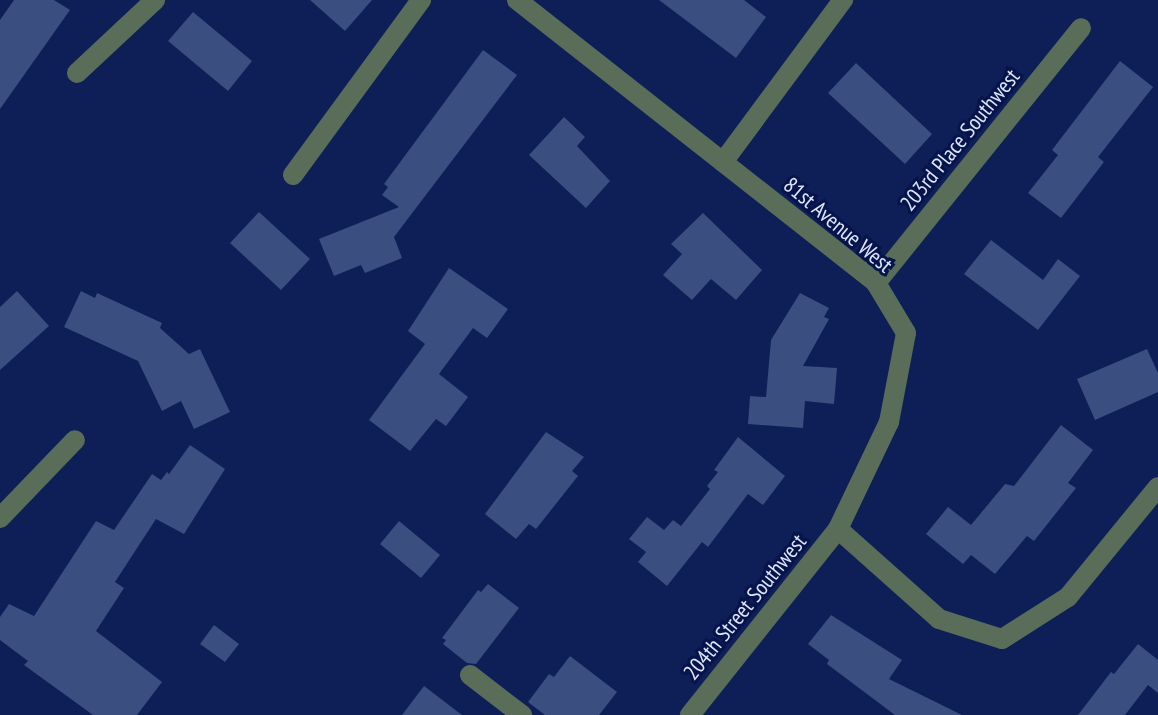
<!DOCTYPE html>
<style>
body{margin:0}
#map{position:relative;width:1158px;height:715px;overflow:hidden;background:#0d1f56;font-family:"PT Sans Narrow",sans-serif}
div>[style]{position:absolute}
.building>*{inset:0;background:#3a4e80}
.minor>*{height:20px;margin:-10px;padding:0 10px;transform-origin:10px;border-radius:10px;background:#596d59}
span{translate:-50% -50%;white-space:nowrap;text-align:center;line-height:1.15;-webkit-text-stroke:6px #06144b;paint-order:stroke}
.street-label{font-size:22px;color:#dde6fc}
</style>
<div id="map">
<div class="building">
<div style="clip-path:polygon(14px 0,54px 0,70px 10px,0 109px,0 20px)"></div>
<div style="clip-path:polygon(310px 0,372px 0,345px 31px)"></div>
<div style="clip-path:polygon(659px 0,744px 0,766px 17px,736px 58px)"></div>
<div style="clip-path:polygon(193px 12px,252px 61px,228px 91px,168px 41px)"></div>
<div style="clip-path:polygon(483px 50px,517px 75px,394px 237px,402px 258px,365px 273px,361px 265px,334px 276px,319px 239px,399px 207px,382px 195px,388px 187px,384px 184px)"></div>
<div style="clip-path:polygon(1120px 61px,1153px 87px,1098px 157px,1104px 162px,1061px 218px,1028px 193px,1058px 155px,1052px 150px)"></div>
<div style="clip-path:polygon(856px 63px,932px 134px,905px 164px,828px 93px)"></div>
<div style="clip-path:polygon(564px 117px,585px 137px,577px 146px,610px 181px,586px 208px,529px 155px)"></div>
<div style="clip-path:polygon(259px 212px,310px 259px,281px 290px,230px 243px)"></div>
<div style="clip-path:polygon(703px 213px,762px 270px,736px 300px,711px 279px,692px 300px,663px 275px,682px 254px,671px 244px)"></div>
<div style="clip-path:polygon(991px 240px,1043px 280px,1058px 259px,1080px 276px,1038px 330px,964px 274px)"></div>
<div style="clip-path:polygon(449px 268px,508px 309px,487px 338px,473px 328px,439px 374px,468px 397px,446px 426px,436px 419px,410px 451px,369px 420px,425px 344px,408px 331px)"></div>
<div style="clip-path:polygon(17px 291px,49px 326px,0 370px,0 307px)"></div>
<div style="clip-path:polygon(81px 291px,95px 298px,97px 293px,162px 323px,160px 328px,189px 354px,200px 349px,230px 412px,194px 429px,181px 401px,162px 411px,138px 361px,64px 327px)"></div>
<div style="clip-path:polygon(800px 293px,829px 308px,824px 317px,829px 319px,803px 366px,837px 368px,834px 404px,805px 401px,803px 428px,748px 424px,750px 396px,766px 397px,771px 340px)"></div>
<div style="clip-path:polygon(1147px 349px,1158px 373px,1158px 392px,1095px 420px,1077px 379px)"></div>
<div style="clip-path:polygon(1061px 425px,1093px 450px,1068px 483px,1076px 488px,1034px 541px,1027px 536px,995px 574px,971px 555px,963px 564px,926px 534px,948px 507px,971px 525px,1005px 484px,1014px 486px)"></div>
<div style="clip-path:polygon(546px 432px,584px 457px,572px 471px,578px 476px,536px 529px,529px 524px,516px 539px,485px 514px)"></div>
<div style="clip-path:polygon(738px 437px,785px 476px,763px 505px,748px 494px,708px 547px,702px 542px,667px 586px,638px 562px,646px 552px,629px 539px,647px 517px,664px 530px,673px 520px,681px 526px,710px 489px,707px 486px,718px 472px,714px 470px)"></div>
<div style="clip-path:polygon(190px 445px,225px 469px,184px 534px,156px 519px,115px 582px,124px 588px,96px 631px,162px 682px,137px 715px,93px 715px,24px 665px,28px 661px,0 640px,0 617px,9px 604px,34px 616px,96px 521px,114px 530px,152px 474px,161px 480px,167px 472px,169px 474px)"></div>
<div style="clip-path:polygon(399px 521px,440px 555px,421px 578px,380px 544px)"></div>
<div style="clip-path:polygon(488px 584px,519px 608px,476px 664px,467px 663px,443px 644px,446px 640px,442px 638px,478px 590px,481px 592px)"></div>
<div style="clip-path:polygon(831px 615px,902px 660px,889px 679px,962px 715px,895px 715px,827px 664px,829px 660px,808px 644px)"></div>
<div style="clip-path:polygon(214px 625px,239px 644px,225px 662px,200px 644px)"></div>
<div style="clip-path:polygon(1138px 644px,1158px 660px,1158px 693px,1148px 685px,1125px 715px,1078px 715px,1111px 672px,1114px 674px)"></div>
<div style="clip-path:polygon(570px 656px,617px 692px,599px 715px,545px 715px,528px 702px,549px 674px,554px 677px)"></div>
<div style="clip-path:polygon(424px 686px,462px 715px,402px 715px)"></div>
</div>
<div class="minor">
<div style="left:517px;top:0;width:457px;rotate:38.2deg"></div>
<div style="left:876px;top:283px;width:58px;rotate:59deg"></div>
<div style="left:906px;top:333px;width:91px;rotate:100.8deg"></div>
<div style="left:889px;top:422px;width:119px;rotate:115.5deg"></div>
<div style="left:838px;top:529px;width:238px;rotate:128.5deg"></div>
<div style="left:77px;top:73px;width:107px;rotate:-43.1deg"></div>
<div style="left:723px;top:162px;width:202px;rotate:-53.5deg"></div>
<div style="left:293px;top:175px;width:217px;rotate:-53.8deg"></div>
<div style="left:876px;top:283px;width:327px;rotate:-51.2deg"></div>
<div style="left:0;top:518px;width:108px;rotate:-46.1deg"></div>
<div style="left:838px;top:529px;width:135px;rotate:41.7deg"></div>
<div style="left:939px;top:619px;width:66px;rotate:17.6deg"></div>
<div style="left:1002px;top:639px;width:78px;rotate:-32.5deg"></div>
<div style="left:1068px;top:597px;width:142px;rotate:-50.7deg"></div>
<div style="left:470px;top:675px;width:66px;rotate:37.6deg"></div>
</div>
<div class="street-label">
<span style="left:960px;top:140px;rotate:-51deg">203rd Place Southwest</span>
<span style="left:838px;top:225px;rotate:40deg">81st Avenue West</span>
<span style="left:745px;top:607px;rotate:-51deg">204th Street Southwest</span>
</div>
</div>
